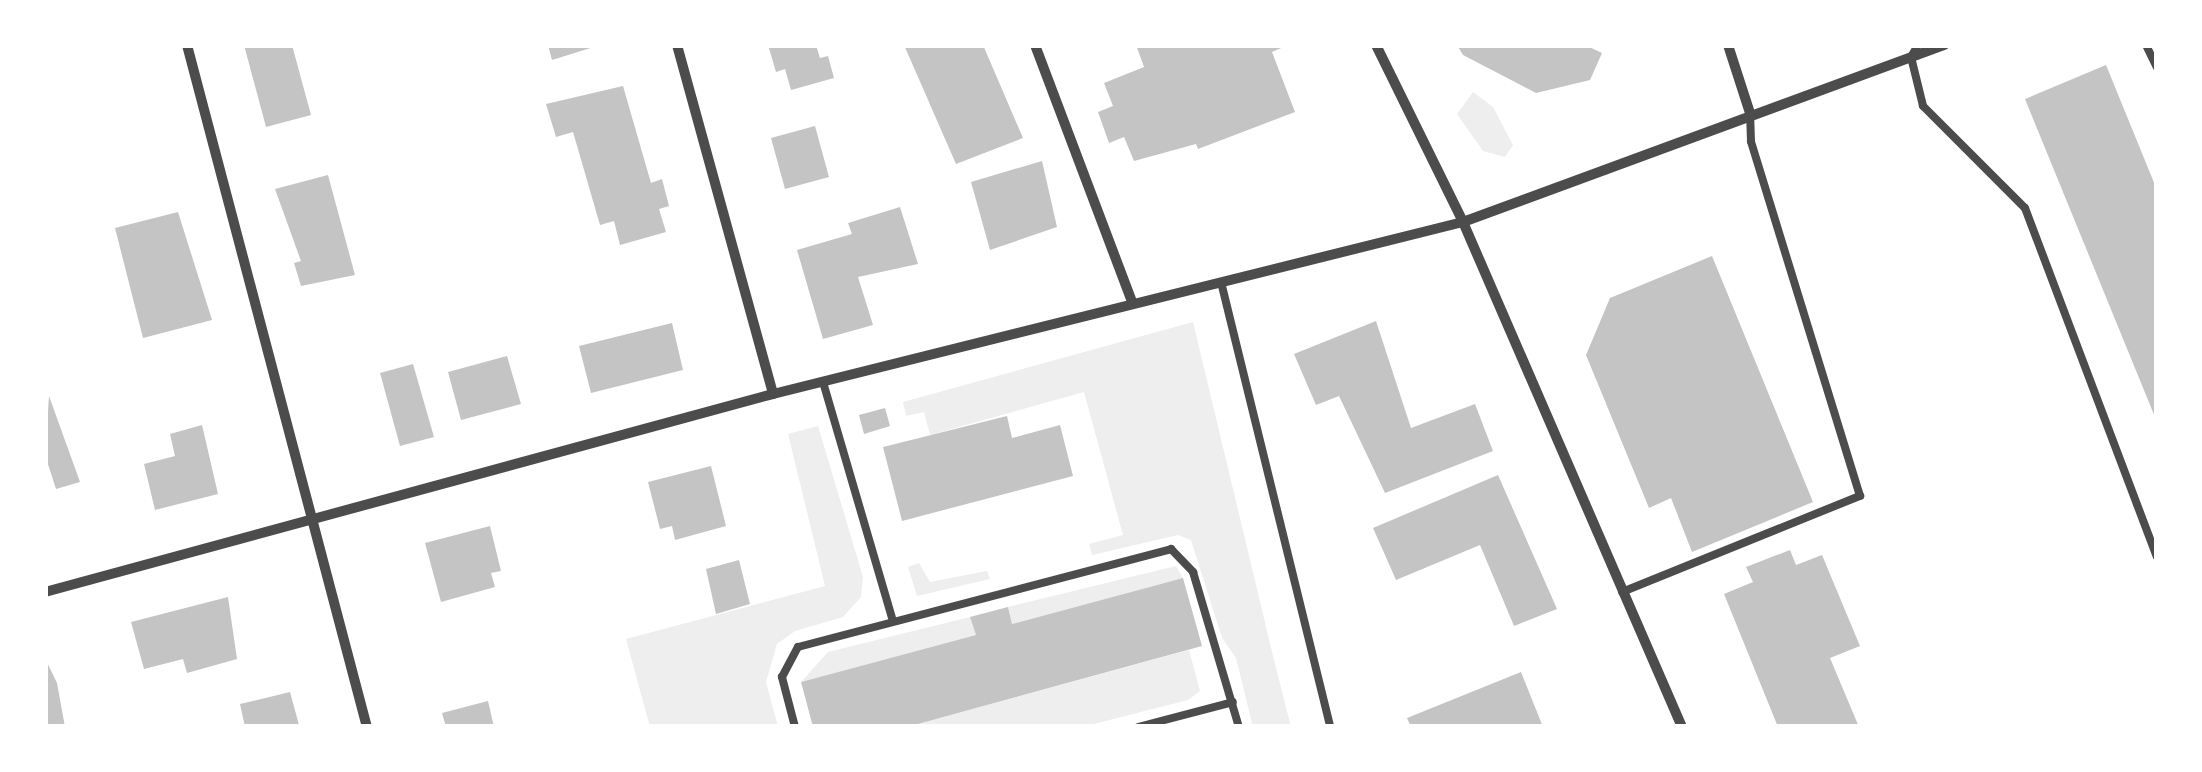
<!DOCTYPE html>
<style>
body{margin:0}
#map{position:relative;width:2202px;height:772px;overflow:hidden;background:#fff;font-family:"DM Sans",sans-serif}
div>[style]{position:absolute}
.green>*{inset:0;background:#eee}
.building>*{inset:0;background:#c4c4c4}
.service>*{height:8px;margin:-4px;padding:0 4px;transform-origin:4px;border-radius:4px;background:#4c4c4c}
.minor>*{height:10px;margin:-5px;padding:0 5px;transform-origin:5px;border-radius:5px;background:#4c4c4c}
span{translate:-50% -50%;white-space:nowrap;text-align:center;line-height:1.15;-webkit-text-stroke:10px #fff;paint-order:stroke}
.frame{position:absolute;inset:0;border:48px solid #fff;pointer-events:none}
</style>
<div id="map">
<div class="green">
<div style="clip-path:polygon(1473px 92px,1493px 107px,1513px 145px,1505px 157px,1483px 151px,1457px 114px)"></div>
<div style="clip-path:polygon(1193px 322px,1274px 660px,1291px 727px,1253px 727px,1236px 658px,1222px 638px,1191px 540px,1178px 535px,1092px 555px,1089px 544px,1123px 535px,1084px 392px,930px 435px,924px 412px,906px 416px,903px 402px)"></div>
<div style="clip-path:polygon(818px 426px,863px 577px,861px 597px,843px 617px,795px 631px,777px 644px,766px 682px,778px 727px,650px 727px,626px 639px,825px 586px,788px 434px)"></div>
<div style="clip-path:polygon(919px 563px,930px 582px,987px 571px,990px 579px,917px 596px,908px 567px)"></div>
<div style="clip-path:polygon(1176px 566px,1183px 578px,1012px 624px,1008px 607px)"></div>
<div style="clip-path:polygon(970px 617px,976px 635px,801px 682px,828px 652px)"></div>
<div style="clip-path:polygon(1189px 650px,1200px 691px,1188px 700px,1082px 727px,907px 727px)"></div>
</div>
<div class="building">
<div style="clip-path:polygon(244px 45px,292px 45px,311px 115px,266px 127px)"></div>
<div style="clip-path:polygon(548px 45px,597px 45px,597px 46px,552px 60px)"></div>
<div style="clip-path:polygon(768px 45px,816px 45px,820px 58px,828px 56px,834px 78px,791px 90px,785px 69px,776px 72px)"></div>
<div style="clip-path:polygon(904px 45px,983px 45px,1023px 138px,956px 164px)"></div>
<div style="clip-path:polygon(1136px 45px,1288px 45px,1272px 52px,1295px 112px,1198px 149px,1196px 144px,1134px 161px,1124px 137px,1109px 143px,1098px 112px,1113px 106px,1104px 83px,1144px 67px)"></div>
<div style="clip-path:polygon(1457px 45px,1585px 45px,1602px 53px,1590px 80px,1536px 93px,1463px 55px)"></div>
<div style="clip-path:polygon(2106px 65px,2157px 190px,2157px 422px,2025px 99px)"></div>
<div style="clip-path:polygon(623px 86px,651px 183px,662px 179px,669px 206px,659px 209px,666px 232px,620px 245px,614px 221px,600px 225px,573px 132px,556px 137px,546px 104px)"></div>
<div style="clip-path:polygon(815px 126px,829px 177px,785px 189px,771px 138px)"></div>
<div style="clip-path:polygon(1042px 161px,1057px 227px,990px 250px,971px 182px)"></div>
<div style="clip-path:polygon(328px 175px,355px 275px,301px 286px,294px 263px,301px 261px,275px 189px)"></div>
<div style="clip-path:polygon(900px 207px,918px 264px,858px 277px,873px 325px,823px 339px,797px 250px,852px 234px,848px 223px)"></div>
<div style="clip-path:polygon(178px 212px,212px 320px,143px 338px,115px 228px)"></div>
<div style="clip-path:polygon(1712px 256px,1813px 502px,1692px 552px,1671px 498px,1649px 508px,1586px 355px,1610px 298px)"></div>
<div style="clip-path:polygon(1376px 321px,1411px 428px,1475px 404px,1493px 451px,1385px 493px,1339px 396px,1316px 405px,1294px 354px)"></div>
<div style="clip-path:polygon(672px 323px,683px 370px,591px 393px,579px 346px)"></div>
<div style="clip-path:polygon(507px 356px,521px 404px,461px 420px,448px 372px)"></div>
<div style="clip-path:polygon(413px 364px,434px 437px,400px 446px,380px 373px)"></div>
<div style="clip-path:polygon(49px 396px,80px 482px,56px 489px,45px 455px)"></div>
<div style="clip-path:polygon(885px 408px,890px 426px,864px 434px,859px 415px)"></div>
<div style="clip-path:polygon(1007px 416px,1012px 438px,1060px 425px,1073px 476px,902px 521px,883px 447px)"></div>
<div style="clip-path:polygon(202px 425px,218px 494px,155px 510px,144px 464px,175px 456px,170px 434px)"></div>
<div style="clip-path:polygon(711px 466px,726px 526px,675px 540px,672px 526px,660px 529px,648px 482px)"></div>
<div style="clip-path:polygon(1498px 475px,1557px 609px,1514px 626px,1480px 545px,1396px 580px,1373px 528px)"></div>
<div style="clip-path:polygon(490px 526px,501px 571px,491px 573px,495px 587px,441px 602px,425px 543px)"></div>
<div style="clip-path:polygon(1790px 550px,1796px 565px,1822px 555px,1860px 646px,1830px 658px,1859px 727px,1778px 727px,1724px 594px,1753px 582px,1746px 567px)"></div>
<div style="clip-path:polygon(739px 560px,750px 604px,716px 614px,706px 569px)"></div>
<div style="clip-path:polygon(1183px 578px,1202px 646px,907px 727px,813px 727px,801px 682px,976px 635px,970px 617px,1008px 607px,1012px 624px)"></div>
<div style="clip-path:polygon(228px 597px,237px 659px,187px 673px,183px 659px,144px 669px,131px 622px)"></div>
<div style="clip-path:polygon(45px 658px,57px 683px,65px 727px,45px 727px)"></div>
<div style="clip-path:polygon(1521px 672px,1543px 727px,1411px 727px,1407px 718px)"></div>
<div style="clip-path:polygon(290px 692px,299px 725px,245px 727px,240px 704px)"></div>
<div style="clip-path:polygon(488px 701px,494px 727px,446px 727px,442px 713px)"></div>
</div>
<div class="service">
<div style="left:1918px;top:45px;width:14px;rotate:120deg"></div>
<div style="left:1911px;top:57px;width:50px;rotate:76.2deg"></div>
<div style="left:1923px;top:106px;width:144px;rotate:45deg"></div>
<div style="left:2025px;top:208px;width:373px;rotate:69.3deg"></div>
<div style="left:2146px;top:45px;width:25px;rotate:64deg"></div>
<div style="left:1222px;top:286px;width:454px;rotate:76.2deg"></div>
<div style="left:823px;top:382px;width:249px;rotate:73.7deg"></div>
<div style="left:1622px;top:592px;width:257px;rotate:-22deg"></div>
<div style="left:1860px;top:496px;width:371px;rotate:-107.1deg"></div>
<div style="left:1751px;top:141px;width:27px;rotate:-92deg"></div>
<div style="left:795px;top:727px;width:52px;rotate:-104.6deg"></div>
<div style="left:782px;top:677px;width:34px;rotate:-62deg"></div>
<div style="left:798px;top:647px;width:386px;rotate:-14.7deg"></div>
<div style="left:1171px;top:549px;width:32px;rotate:46deg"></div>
<div style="left:1193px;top:572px;width:162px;rotate:73.5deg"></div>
<div style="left:1138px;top:727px;width:98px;rotate:-14.7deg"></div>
</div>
<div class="minor">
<div style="left:187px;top:45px;width:705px;rotate:75.22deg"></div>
<div style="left:677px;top:45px;width:362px;rotate:74.6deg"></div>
<div style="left:1035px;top:45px;width:275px;rotate:69.3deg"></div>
<div style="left:1376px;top:45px;width:197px;rotate:63.8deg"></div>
<div style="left:1463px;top:222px;width:550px;rotate:66.56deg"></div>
<div style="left:1728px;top:45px;width:71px;rotate:72.1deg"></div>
<div style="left:45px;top:592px;width:754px;rotate:-15.22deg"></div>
<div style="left:773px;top:394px;width:711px;rotate:-14deg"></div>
<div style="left:1463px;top:222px;width:513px;rotate:-20.2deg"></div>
</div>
<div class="frame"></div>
</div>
